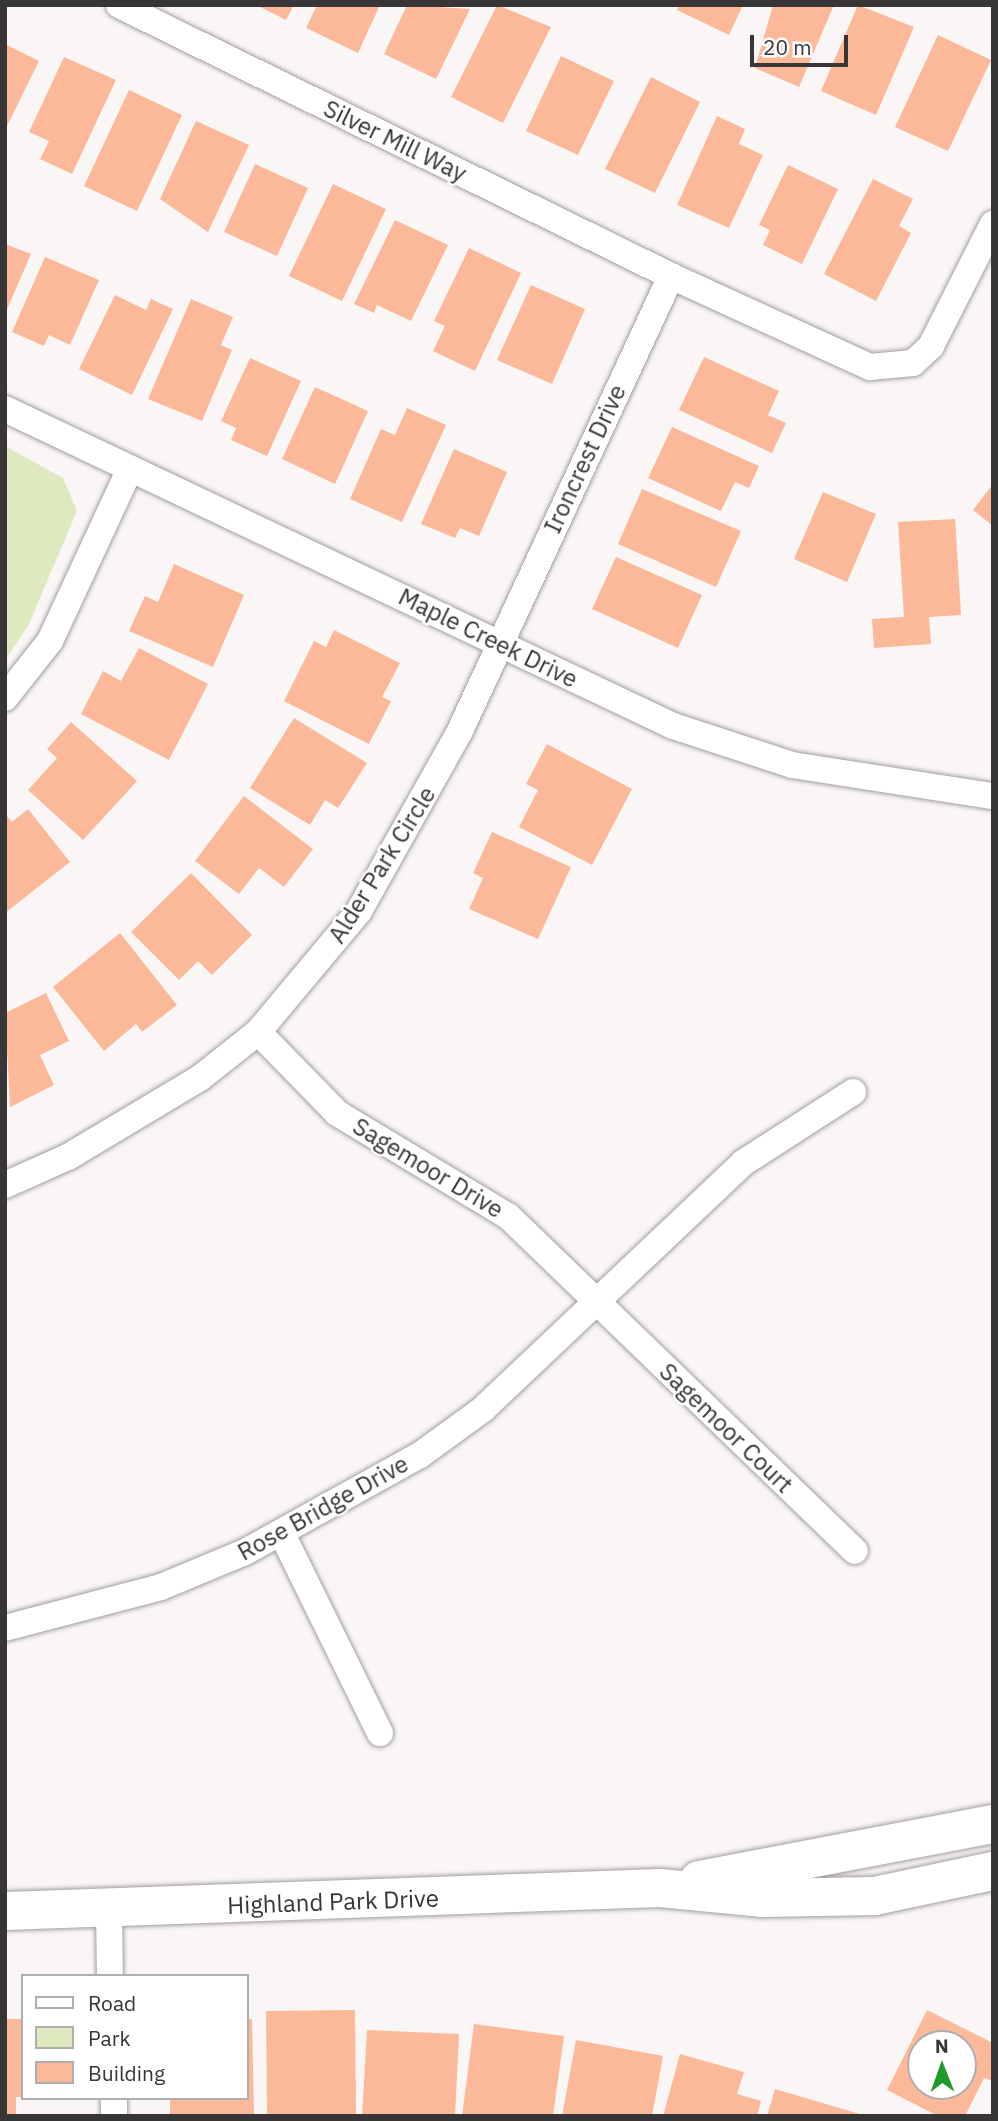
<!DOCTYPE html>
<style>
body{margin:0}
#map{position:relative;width:998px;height:2121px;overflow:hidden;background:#faf6f5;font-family:"IBM Plex Sans",sans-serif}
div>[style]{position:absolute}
.green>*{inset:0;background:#dee9c0}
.building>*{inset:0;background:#fcb999}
.roads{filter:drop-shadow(0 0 2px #a29e9d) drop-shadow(0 0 2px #a29e9d)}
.street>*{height:26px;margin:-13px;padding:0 13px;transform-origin:13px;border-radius:13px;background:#fff}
.secondary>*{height:38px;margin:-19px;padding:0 19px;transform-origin:19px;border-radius:19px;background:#fff}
span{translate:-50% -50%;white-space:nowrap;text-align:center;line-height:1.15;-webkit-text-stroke:5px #fff;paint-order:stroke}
.street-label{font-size:24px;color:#373535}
.frame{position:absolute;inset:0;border:7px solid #373535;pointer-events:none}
.legend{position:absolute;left:21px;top:1974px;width:228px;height:126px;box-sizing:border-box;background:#fff;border:2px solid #afaeae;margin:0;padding:9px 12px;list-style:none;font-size:21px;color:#373535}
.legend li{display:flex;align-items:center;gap:14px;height:35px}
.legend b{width:35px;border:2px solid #afaeae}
.north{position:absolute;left:907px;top:2030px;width:70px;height:70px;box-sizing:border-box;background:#fff;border:2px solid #afaeae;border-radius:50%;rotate:359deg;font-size:19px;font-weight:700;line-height:28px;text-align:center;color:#373535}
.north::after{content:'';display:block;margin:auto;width:24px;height:32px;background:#20982a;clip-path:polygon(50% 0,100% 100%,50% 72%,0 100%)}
.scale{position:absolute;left:750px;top:35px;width:98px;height:32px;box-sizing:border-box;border:4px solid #373535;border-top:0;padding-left:9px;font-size:21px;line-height:24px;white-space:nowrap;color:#373535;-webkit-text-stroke:5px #fff;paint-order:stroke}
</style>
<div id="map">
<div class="green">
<div style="clip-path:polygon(5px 446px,63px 478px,77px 511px,28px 626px,5px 660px)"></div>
</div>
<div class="building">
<div style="clip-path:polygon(256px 5px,294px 5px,286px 20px)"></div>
<div style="clip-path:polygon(317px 5px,380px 5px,358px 53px,306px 28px)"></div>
<div style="clip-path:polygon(407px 5px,470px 9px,436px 79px,384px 54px)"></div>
<div style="clip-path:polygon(497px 5px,551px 27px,503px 123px,451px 97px)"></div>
<div style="clip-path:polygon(679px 5px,743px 5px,729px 35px,677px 10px)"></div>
<div style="clip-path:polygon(773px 5px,834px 5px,799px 87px,755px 68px)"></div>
<div style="clip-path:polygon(858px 5px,914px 27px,876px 115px,821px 91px)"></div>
<div style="clip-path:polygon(938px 35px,991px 60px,948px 151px,895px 127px)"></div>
<div style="clip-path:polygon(5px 44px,39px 61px,5px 130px)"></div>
<div style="clip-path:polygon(561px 56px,614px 81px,578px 155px,526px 131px)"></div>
<div style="clip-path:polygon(64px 57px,116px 80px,72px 174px,40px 159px,49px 141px,29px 132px)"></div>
<div style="clip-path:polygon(651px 77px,700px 102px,655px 193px,605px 169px)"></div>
<div style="clip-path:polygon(129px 90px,182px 115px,137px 211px,84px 186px)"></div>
<div style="clip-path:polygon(717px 116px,745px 129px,739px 144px,763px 155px,729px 228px,677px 205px)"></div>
<div style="clip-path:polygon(196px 121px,249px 145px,208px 232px,160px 199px)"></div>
<div style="clip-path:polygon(255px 164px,308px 188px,277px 256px,224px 232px)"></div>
<div style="clip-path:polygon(788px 165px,838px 189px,802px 264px,763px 245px,770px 230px,759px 225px)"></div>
<div style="clip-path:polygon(873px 179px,913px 199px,899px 226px,911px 233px,876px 301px,824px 274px)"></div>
<div style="clip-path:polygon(333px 184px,386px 209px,342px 301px,289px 276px)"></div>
<div style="clip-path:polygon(395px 220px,448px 245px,411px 321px,377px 305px,374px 313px,354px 304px)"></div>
<div style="clip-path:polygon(5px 244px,31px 254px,5px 314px)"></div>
<div style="clip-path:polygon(469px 248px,521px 273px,475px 371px,433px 351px,445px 326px,434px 321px)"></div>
<div style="clip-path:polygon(45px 257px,99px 280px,70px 345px,49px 335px,44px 346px,12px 332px)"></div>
<div style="clip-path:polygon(531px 285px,585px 309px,552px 384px,497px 360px)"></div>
<div style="clip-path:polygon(115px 295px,146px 310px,151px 299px,173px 309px,132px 395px,79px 369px)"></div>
<div style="clip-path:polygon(191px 299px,233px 317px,221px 345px,232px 350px,202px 421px,148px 399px)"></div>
<div style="clip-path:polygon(704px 357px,779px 391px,768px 415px,786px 423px,772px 453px,679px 410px)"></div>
<div style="clip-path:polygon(250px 358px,301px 381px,267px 456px,231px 440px,236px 428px,221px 421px)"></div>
<div style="clip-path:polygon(315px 387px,368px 411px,335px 484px,282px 459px)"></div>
<div style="clip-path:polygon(407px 408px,446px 425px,402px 522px,350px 499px,381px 429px,395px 435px)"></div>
<div style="clip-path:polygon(672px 427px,759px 466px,749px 488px,735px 482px,721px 511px,648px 478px)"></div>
<div style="clip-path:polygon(454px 449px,507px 472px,479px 536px,460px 528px,455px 538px,421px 524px)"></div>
<div style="clip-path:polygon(993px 484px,993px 526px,973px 510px)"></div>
<div style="clip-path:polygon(642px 489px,741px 531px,716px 587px,618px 544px)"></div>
<div style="clip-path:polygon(823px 492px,876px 514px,847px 582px,794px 559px)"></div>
<div style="clip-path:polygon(955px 519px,961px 615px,929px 617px,931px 644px,874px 648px,872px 619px,904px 617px,898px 522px)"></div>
<div style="clip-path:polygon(616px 557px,702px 595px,678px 648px,592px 609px)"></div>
<div style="clip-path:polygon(174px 564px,244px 595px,213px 667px,129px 631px,145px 596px,158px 602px)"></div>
<div style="clip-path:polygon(334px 630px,400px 663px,382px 697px,391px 701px,369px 744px,284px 701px,314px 641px,326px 647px)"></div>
<div style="clip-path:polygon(139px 648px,208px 684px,169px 760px,81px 714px,103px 671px,121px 681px)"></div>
<div style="clip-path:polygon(294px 718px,367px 763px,338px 808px,325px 800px,310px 825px,250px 788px)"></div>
<div style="clip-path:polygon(71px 722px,137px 781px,83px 840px,28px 790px,57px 758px,47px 749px)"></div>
<div style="clip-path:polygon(547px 744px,632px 789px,592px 865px,519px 827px,538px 790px,526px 784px)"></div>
<div style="clip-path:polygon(244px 796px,313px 849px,284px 887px,259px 868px,239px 894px,195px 861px)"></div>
<div style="clip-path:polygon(28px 809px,70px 862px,5px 913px,5px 814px,12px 822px)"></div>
<div style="clip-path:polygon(492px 832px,571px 867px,538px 939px,469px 909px,483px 878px,473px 873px)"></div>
<div style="clip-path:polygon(191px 873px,252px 935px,212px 975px,198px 961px,179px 980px,131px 932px)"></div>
<div style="clip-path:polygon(120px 933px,177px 1005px,142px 1032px,136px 1024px,104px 1051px,53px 987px)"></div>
<div style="clip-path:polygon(46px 993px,69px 1041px,40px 1055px,54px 1085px,10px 1107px,5px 1013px)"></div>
<div style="clip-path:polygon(355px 2010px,356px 2115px,267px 2116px,266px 2011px)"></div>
<div style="clip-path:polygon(evenodd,927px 2010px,993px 2043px,993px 2081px,984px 2078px,965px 2116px,938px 2116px,887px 2090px,927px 2010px,921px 2044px,963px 2044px,963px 2086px,921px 2086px,921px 2044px)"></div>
<div style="clip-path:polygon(5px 2019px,23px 2019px,23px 2097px,16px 2097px,16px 2116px,5px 2116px)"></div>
<div style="clip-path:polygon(247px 2019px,252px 2019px,254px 2114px,170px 2115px,170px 2098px,247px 2098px)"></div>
<div style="clip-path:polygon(474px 2024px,564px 2036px,553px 2116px,462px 2116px)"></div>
<div style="clip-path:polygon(367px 2030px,459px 2034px,455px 2116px,362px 2116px)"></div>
<div style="clip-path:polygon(576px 2040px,663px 2056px,652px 2116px,562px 2116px)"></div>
<div style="clip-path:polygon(680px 2054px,744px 2072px,737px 2094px,761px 2101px,757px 2116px,663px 2116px)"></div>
<div style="clip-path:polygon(775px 2089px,860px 2114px,859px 2116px,767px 2116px)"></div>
</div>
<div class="roads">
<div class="street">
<div style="left:119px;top:5px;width:615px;rotate:26.15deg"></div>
<div style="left:671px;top:276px;width:219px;rotate:24.6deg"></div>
<div style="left:870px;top:367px;width:43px;rotate:-5.3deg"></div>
<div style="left:913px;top:363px;width:25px;rotate:-43deg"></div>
<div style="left:931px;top:346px;width:137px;rotate:-63.1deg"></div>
<div style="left:5px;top:409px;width:739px;rotate:25.39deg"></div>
<div style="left:673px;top:726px;width:125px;rotate:18.1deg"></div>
<div style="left:792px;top:765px;width:203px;rotate:8.8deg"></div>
<div style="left:5px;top:698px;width:73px;rotate:-51.7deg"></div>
<div style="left:50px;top:641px;width:190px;rotate:-65.1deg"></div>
<div style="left:258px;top:1032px;width:113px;rotate:45.7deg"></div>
<div style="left:337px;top:1113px;width:200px;rotate:31.1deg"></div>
<div style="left:508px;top:1216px;width:482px;rotate:44deg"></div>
<div style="left:5px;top:1185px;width:69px;rotate:-24deg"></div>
<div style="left:68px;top:1157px;width:154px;rotate:-30.9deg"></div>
<div style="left:200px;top:1078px;width:74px;rotate:-38.4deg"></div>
<div style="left:258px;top:1032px;width:158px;rotate:-50.1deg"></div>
<div style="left:359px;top:911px;width:204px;rotate:-60.7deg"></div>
<div style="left:459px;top:733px;width:504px;rotate:-65.11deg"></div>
<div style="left:282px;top:1534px;width:222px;rotate:63.8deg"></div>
<div style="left:5px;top:1628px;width:161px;rotate:-14.7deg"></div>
<div style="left:161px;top:1587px;width:91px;rotate:-22.6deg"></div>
<div style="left:245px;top:1552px;width:200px;rotate:-29deg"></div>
<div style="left:420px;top:1455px;width:78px;rotate:-36.1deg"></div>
<div style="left:483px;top:1409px;width:358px;rotate:-43.4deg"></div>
<div style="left:743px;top:1163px;width:131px;rotate:-32.8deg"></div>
<div style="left:109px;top:1908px;width:68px;rotate:89.2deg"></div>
<div style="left:114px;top:2098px;width:18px;rotate:90deg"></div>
</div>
<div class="secondary">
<div style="left:699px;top:1880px;width:299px;rotate:-10.8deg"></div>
<div style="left:5px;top:1911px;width:655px;rotate:-2.01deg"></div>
<div style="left:660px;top:1888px;width:104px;rotate:5.5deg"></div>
<div style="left:764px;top:1898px;width:111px;rotate:-1deg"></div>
<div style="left:875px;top:1896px;width:121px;rotate:-12deg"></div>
</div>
</div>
<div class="street-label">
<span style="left:395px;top:141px;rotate:26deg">Silver Mill Way</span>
<span style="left:585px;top:459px;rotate:-65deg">Ironcrest Drive</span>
<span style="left:488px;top:638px;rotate:26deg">Maple Creek Drive</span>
<span style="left:382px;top:865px;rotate:-58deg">Alder Park Circle</span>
<span style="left:428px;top:1168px;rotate:31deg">Sagemoor Drive</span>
<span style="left:726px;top:1428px;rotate:44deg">Sagemoor Court</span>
<span style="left:323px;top:1508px;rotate:-29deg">Rose Bridge Drive</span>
<span style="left:333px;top:1902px;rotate:-2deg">Highland Park Drive</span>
</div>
<div class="frame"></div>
<ul class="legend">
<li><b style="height:9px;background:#fff"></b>Road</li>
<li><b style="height:19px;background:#dee9c0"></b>Park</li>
<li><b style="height:19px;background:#fcb999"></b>Building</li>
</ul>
<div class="north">N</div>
<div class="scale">20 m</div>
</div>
